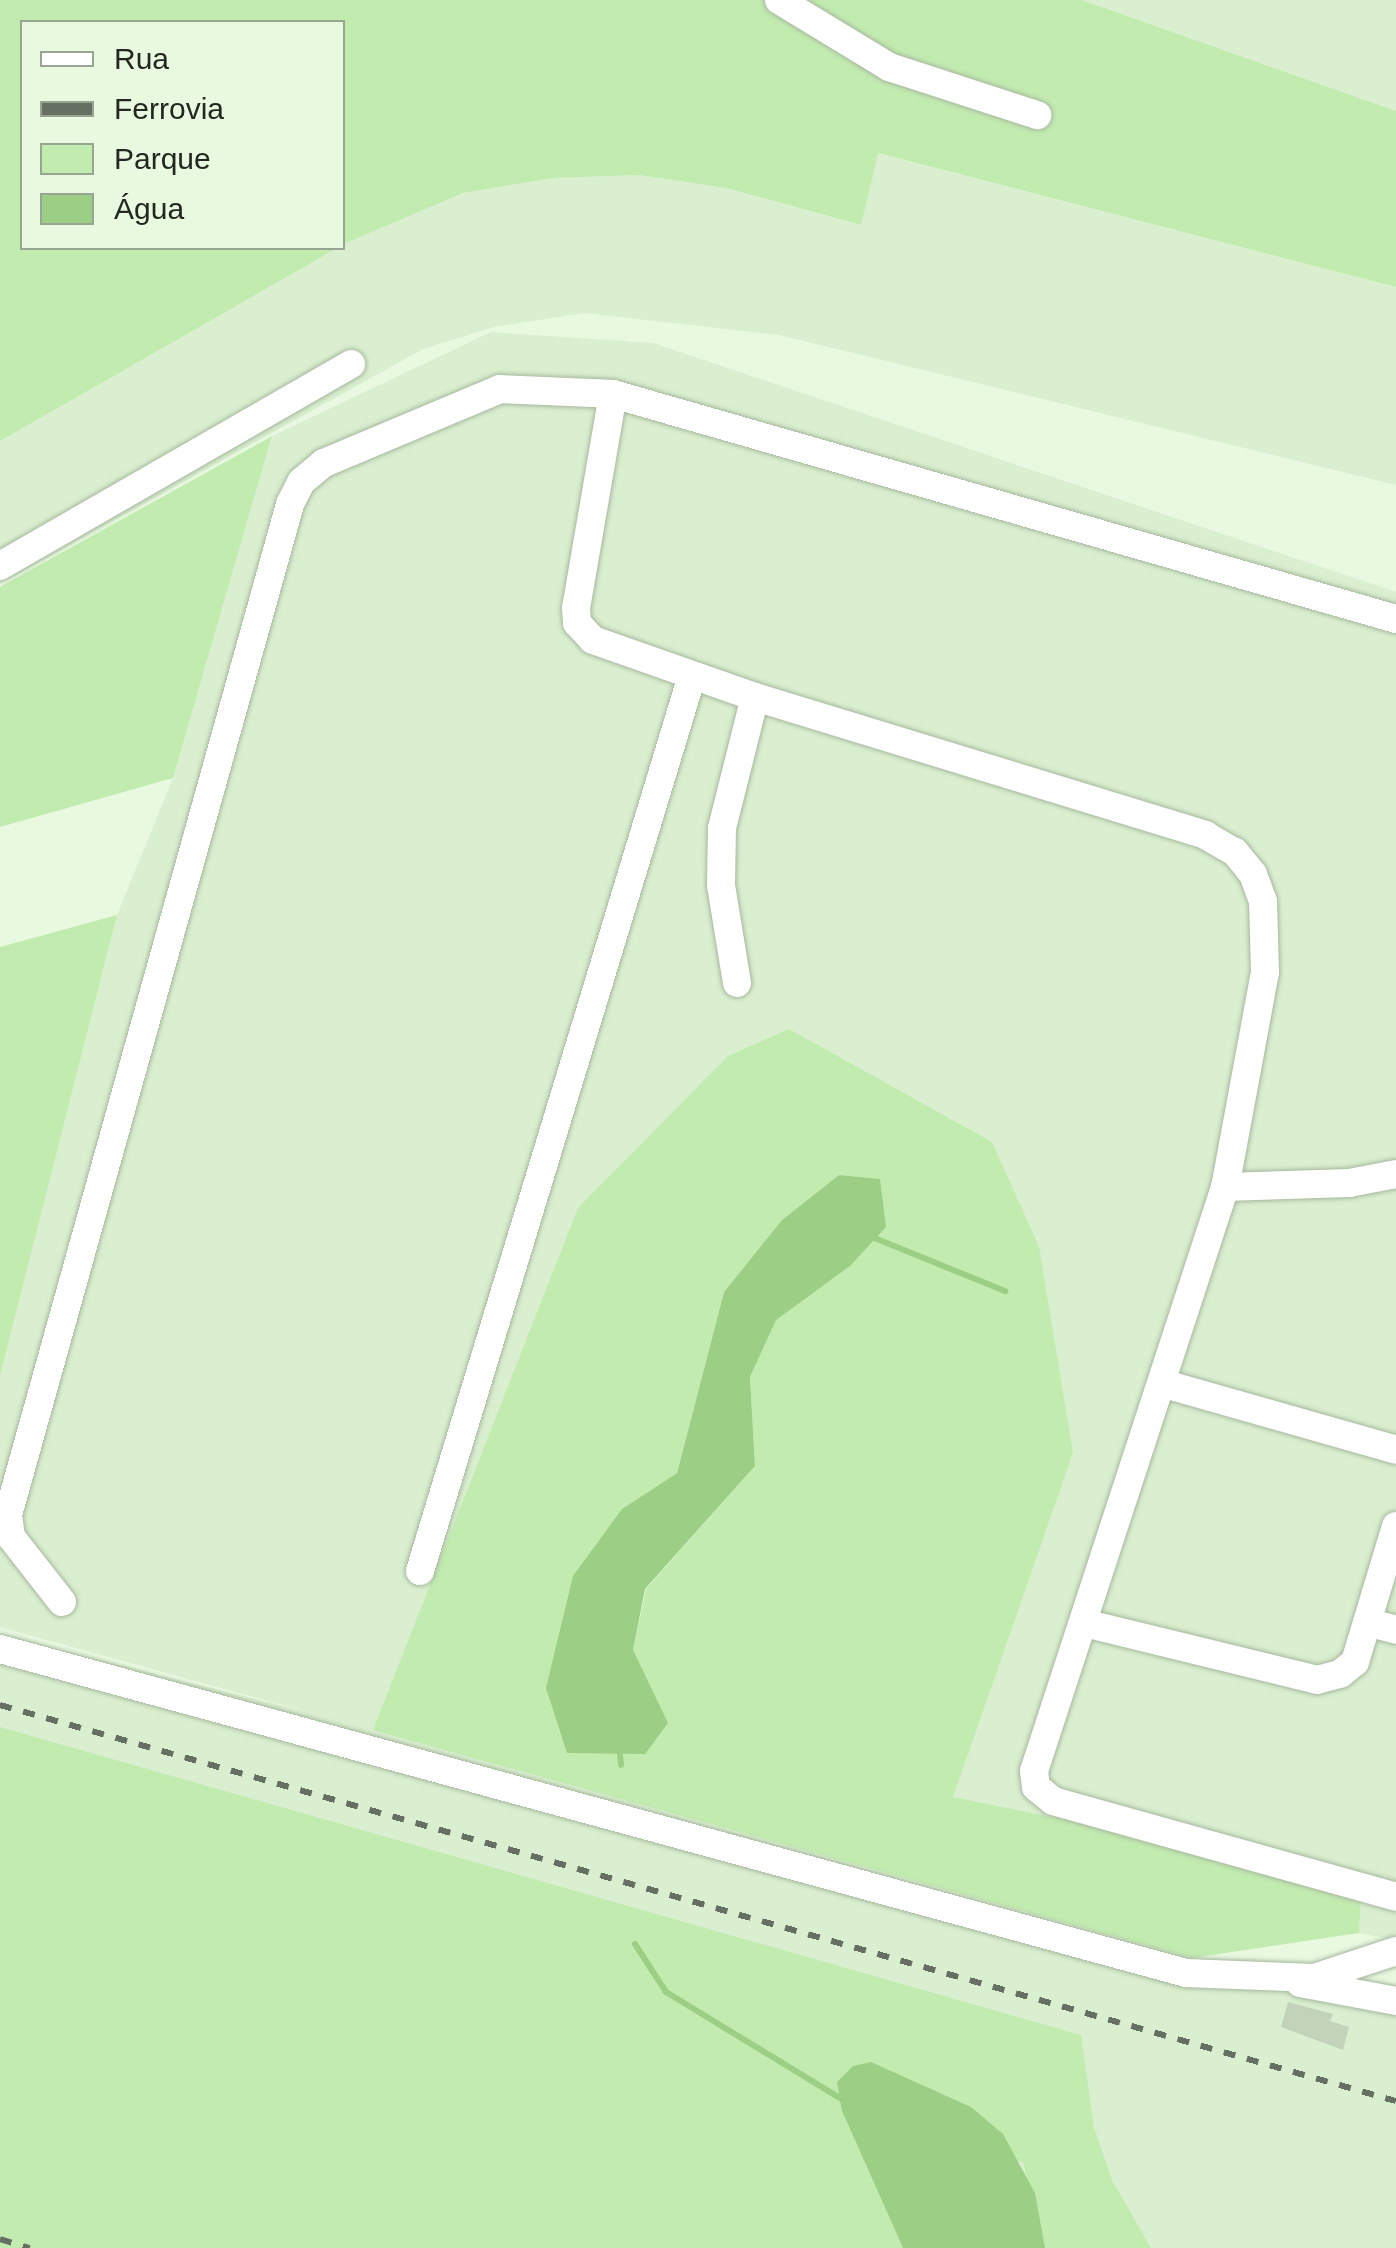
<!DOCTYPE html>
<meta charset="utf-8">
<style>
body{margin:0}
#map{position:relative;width:1396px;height:2248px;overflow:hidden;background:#e8f9e0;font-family:Helvetica,sans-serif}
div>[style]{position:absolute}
.built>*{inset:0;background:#d9efcf}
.green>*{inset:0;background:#c2ebb0}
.water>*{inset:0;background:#9dce86}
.stream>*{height:6px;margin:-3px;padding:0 3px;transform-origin:3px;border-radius:3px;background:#9dce86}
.building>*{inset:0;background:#c2d3ba}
.roads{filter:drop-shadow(0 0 2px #a7b79f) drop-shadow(0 0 2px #a7b79f)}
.minor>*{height:28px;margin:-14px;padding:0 14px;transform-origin:14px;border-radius:14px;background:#fff}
.rail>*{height:6px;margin-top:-3px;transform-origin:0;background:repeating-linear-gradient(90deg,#667062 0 12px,transparent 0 24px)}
span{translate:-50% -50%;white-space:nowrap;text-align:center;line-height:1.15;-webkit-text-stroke:8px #e8f9e0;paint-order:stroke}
.legend{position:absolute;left:20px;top:20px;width:325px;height:230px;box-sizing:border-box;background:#e8f9e0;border:2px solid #99a593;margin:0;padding:12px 18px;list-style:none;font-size:30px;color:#22281f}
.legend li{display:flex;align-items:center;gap:20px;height:50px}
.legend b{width:50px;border:2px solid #99a593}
</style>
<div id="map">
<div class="built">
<div style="clip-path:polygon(1082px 0,1396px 0,1396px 111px)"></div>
<div style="clip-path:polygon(877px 153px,1396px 287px,1396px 485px,779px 335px,584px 313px,494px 327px,423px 349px,0 584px,0 441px,367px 230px,463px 193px,554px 178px,639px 175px,726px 188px,860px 225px)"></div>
<div style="clip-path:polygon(491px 332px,653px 343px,1396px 592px,1396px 1940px,1359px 1933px,1361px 1880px,952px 1797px,1073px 1453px,789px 1029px,374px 1730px,1396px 2013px,1396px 2248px,0 2248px,0 1635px,315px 1714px,0 1627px,0 1376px,117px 915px,173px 778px,272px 436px)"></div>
</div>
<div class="green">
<div style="clip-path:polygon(0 0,1082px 0,1396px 111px,1396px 287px,878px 153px,861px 225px,726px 188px,639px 175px,554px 178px,463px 193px,343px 244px,342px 22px,22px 22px,22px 248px,337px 248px,0 441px)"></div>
<div style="clip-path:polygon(272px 436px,173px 778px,0 827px,0 587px)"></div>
<div style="clip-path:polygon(117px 915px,0 1376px,0 947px)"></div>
<div style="clip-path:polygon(evenodd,789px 1029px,992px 1142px,1039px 1247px,1073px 1453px,953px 1797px,1362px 1880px,1359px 1933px,1192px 1958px,373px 1730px,578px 1208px,728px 1056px,789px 1029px,839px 1175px,879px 1179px,850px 1266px,776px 1319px,750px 1377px,755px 1466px,646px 1589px,633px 1650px,622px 1509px,677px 1473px,724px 1292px,782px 1220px,839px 1175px)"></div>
<div style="clip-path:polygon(0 1727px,1081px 2035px,1094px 2128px,1112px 2180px,1151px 2248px,1045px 2248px,1023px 2162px,842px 2111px,903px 2248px,0 2248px)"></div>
</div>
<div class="water">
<div style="clip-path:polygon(839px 1175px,880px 1179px,886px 1227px,850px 1266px,776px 1320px,750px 1377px,755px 1466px,645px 1589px,633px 1650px,668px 1723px,645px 1754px,567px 1753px,546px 1688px,573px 1576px,622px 1509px,677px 1473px,724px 1292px,782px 1220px)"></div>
<div style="clip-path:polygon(871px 2062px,971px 2107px,1003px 2134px,1035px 2193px,1045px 2248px,903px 2248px,842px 2111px,837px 2082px,853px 2066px)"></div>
</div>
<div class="stream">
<div style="left:872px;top:1237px;width:144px;rotate:22.1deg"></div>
<div style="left:619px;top:1745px;width:20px;rotate:84deg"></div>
<div style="left:635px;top:1944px;width:57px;rotate:57.1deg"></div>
<div style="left:666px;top:1992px;width:211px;rotate:31.4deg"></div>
</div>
<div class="building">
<div style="clip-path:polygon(1288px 2002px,1333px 2014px,1330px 2021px,1349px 2027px,1343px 2050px,1281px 2027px)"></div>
</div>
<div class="roads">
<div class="minor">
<div style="left:779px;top:0;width:129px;rotate:31.3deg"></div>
<div style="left:889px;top:67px;width:156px;rotate:18deg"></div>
<div style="left:613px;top:394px;width:217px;rotate:99.8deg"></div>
<div style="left:576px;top:608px;width:15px;rotate:86deg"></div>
<div style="left:577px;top:623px;width:23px;rotate:47deg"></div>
<div style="left:593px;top:640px;width:172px;rotate:19.4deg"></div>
<div style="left:755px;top:697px;width:471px;rotate:17deg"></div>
<div style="left:1205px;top:835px;width:34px;rotate:30deg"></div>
<div style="left:1235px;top:852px;width:28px;rotate:51deg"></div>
<div style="left:1253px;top:874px;width:29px;rotate:70deg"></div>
<div style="left:1263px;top:901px;width:71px;rotate:88.4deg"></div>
<div style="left:1265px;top:972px;width:219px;rotate:100.5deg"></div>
<div style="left:1225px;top:1187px;width:614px;rotate:108.11deg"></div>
<div style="left:1034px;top:1771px;width:16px;rotate:83deg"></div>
<div style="left:1036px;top:1787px;width:22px;rotate:39deg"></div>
<div style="left:1053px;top:1801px;width:356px;rotate:15.6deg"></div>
<div style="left:0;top:566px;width:405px;rotate:-29.9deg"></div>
<div style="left:737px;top:983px;width:99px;rotate:-99.3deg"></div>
<div style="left:721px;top:885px;width:57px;rotate:-89deg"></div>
<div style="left:722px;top:828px;width:135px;rotate:-75.9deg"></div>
<div style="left:1225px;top:1187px;width:124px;rotate:-1.8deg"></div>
<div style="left:1349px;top:1183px;width:48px;rotate:-10.8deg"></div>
<div style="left:1165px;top:1384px;width:240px;rotate:15.9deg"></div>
<div style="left:420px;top:1571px;width:935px;rotate:-73.1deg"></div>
<div style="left:62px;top:1602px;width:83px;rotate:-128.1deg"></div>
<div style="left:11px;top:1537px;width:22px;rotate:-98deg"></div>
<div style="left:8px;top:1515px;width:1050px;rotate:-74.41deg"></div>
<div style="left:290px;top:504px;width:25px;rotate:-63deg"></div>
<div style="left:301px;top:482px;width:30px;rotate:-40deg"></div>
<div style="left:324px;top:463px;width:191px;rotate:-22.8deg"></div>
<div style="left:500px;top:389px;width:113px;rotate:2.5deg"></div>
<div style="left:613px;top:394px;width:815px;rotate:16.03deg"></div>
<div style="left:1367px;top:1622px;width:30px;rotate:15deg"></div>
<div style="left:1084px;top:1623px;width:240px;rotate:13.7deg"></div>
<div style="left:1317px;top:1680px;width:24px;rotate:-15deg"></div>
<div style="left:1340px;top:1674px;width:19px;rotate:-39deg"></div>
<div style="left:1355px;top:1662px;width:142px;rotate:-73.2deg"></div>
<div style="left:0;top:1649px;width:1229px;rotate:15.28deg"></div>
<div style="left:1186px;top:1973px;width:128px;rotate:2.2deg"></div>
<div style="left:1314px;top:1978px;width:86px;rotate:-18.2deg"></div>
<div style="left:1300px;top:1983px;width:98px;rotate:10.6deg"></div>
</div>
</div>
<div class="rail">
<div style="left:0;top:1705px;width:1451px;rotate:15.84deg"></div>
<div style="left:0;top:2239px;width:31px;rotate:17deg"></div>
</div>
<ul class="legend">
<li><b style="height:12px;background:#fff"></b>Rua</li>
<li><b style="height:12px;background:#667062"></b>Ferrovia</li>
<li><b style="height:28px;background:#c2ebb0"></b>Parque</li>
<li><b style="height:28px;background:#9dce86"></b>Água</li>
</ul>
</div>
